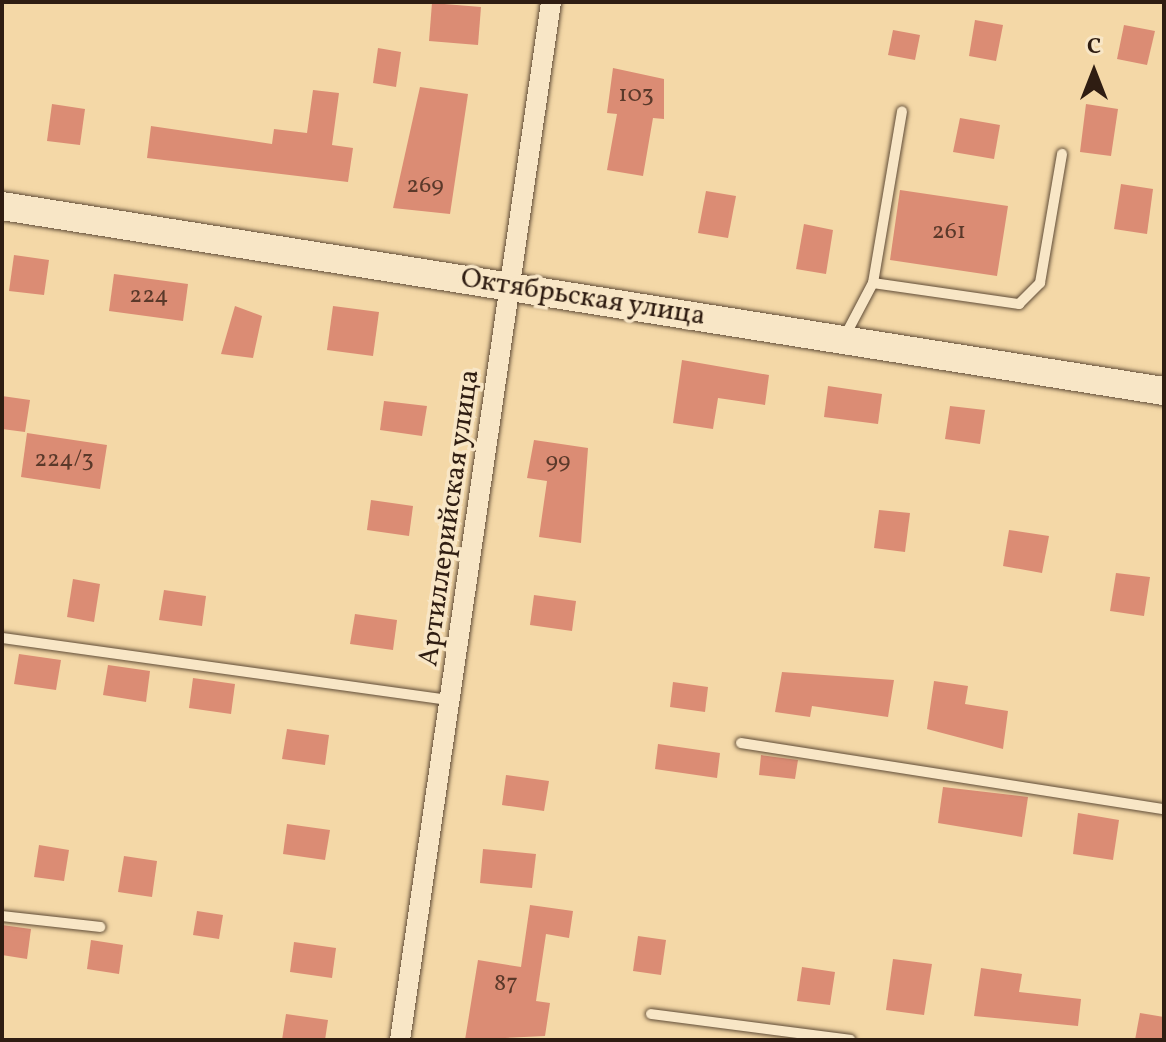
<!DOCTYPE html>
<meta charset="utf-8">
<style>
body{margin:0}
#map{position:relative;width:1166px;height:1042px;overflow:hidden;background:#f4d8a7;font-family:Vollkorn,serif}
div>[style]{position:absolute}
.building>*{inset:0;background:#db8c74}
.roads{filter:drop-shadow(0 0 2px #604c37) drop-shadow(0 0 2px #604c37)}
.lane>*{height:10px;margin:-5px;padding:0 5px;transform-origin:5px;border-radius:5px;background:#f8e6c6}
.street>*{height:20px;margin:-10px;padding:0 10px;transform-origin:10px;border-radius:10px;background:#f8e6c6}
.secondary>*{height:28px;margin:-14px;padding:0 14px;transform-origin:14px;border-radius:14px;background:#f8e6c6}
span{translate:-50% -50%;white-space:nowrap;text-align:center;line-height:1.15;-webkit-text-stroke:7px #f8e6c6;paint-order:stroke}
.number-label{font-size:24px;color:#5a392a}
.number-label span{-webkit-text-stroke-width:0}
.street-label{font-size:28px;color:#2f1d12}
.frame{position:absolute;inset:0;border:4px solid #2f1d12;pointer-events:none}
.north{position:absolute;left:1054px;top:32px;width:80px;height:80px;-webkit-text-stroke:6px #f8e6c6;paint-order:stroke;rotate:0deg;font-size:22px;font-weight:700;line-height:32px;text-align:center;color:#2f1d12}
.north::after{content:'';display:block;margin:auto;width:28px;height:36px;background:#2f1d12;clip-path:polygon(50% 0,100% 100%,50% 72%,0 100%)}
</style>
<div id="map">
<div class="building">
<div style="clip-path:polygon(432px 3px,481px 7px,478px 45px,429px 41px)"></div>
<div style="clip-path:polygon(975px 20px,1003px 25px,996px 61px,969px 56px)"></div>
<div style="clip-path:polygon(1124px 25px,1155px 31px,1147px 65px,1117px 59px)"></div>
<div style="clip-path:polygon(893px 30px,920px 35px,915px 60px,888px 55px)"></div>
<div style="clip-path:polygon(378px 48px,401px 52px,396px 87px,373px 83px)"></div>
<div style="clip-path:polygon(613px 68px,664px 79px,664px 119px,653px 118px,643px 176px,607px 170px,617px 114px,607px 113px)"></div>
<div style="clip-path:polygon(420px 87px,468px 94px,450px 214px,393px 208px)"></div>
<div style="clip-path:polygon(313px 90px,339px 93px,332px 145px,353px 148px,348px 182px,147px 158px,151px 126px,272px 144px,274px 129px,307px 133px)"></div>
<div style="clip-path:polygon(52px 104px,85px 109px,80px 145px,47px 141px)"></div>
<div style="clip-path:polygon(1086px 104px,1118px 109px,1111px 156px,1080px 152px)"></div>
<div style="clip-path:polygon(960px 118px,1000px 125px,994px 159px,953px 152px)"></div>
<div style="clip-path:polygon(1121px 184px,1153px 189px,1147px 234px,1114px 229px)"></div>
<div style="clip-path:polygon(900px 190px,1008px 206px,997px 276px,890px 260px)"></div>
<div style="clip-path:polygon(706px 191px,736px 196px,728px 238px,698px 233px)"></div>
<div style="clip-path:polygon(804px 224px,833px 230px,826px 274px,796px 269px)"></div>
<div style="clip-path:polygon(14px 255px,49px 260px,44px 295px,9px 291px)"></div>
<div style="clip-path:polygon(114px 274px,188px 284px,183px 321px,109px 311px)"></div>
<div style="clip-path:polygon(235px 306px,262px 316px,253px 358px,221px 354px)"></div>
<div style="clip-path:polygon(333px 306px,379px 312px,373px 356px,327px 350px)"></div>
<div style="clip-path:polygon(682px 360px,769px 375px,765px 405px,718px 398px,713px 429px,673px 423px)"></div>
<div style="clip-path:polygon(828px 386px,882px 394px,878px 424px,824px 417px)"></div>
<div style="clip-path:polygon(2px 396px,30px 400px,25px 432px,2px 429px)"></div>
<div style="clip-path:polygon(384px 401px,427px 406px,422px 436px,380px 430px)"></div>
<div style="clip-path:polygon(950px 406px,985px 410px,980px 444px,945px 439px)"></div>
<div style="clip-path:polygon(27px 433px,107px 445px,100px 489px,21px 477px)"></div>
<div style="clip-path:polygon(534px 440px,588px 448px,581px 543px,539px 537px,547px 481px,527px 478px)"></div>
<div style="clip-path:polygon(371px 500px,413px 506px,409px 536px,367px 530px)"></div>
<div style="clip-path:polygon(879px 510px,910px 513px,905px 552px,874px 548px)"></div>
<div style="clip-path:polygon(1009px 530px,1049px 536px,1042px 573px,1003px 566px)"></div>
<div style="clip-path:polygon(1116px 573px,1150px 577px,1144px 616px,1110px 611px)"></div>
<div style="clip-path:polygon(73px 579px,100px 584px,94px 622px,67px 617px)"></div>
<div style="clip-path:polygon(164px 590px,206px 596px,202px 626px,159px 620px)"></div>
<div style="clip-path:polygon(534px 595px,576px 601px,572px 631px,530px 625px)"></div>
<div style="clip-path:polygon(355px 614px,397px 620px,393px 650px,350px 644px)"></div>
<div style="clip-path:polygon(19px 654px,61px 660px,56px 690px,14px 684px)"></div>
<div style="clip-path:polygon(108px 665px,150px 671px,146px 702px,103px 695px)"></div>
<div style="clip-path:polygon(782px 672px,894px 680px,888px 717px,812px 706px,810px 717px,775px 712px)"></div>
<div style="clip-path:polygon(193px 678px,235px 684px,231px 714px,189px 708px)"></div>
<div style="clip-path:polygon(934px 681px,968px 686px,965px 704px,1008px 711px,1003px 749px,927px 729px)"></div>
<div style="clip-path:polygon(673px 682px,708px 687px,705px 712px,670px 707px)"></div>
<div style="clip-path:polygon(287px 729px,329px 735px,325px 765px,282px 759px)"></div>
<div style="clip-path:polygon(658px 744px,720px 753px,717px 778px,655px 769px)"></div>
<div style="clip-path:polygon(761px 755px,798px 760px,795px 779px,759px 775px)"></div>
<div style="clip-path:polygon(506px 775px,549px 781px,544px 811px,502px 805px)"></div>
<div style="clip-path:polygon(943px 787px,1028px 797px,1022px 837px,938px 823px)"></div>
<div style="clip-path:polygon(1078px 813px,1119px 820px,1113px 860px,1073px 854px)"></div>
<div style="clip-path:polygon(287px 824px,330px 830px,325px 860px,283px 854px)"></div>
<div style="clip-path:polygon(39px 845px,69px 850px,64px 881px,34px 877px)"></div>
<div style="clip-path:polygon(483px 849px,536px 854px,532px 888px,480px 883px)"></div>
<div style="clip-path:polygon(124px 856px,157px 861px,152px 897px,118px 892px)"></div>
<div style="clip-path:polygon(530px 905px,573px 911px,569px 938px,546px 934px,536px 1001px,550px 1003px,545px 1036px,465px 1040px,478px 960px,521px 967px)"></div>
<div style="clip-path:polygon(197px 911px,223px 915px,219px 939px,193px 935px)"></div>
<div style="clip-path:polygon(2px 925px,31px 929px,27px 959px,2px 955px)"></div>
<div style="clip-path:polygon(638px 936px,666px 940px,661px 975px,633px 971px)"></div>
<div style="clip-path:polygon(91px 940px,123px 945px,119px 974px,87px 969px)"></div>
<div style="clip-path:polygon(294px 942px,336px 948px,332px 978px,290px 972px)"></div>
<div style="clip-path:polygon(893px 959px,932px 964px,924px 1015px,886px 1010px)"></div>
<div style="clip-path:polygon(802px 967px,835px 972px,830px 1005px,797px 1001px)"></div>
<div style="clip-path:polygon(981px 968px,1022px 974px,1019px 992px,1081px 999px,1078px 1026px,974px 1016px)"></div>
<div style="clip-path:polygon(1140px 1013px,1164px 1017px,1164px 1040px,1135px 1040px)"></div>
<div style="clip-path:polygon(286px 1014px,328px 1020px,325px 1040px,282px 1040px)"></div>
</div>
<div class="roads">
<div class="lane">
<div style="left:873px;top:283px;width:148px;rotate:8.2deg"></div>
<div style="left:1019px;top:304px;width:30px;rotate:-45deg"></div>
<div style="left:1040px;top:283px;width:131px;rotate:-80.3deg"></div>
<div style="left:845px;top:336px;width:60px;rotate:-62.2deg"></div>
<div style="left:873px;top:283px;width:174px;rotate:-80.4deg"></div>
<div style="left:2px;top:638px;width:453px;rotate:7.9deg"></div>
<div style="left:741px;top:743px;width:428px;rotate:8.9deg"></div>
<div style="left:2px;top:916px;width:99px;rotate:6.4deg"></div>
<div style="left:651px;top:1014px;width:201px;rotate:7.4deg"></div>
</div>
<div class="street">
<div style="left:400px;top:1040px;width:1049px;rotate:-81.72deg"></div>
</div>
<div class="secondary">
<div style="left:2px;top:206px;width:1177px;rotate:9.05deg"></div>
</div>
</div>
<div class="number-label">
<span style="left:636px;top:96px">103</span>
<span style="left:425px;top:187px">269</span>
<span style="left:949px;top:233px">261</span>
<span style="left:149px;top:297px">224</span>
<span style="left:64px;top:461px">224/3</span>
<span style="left:558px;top:463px">99</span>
<span style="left:506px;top:985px">87</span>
</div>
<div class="street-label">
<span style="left:583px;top:298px;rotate:9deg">Октябрьская улица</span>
<span style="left:450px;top:518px;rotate:-82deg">Артиллерийская улица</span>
</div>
<div class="frame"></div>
<div class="north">С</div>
</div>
